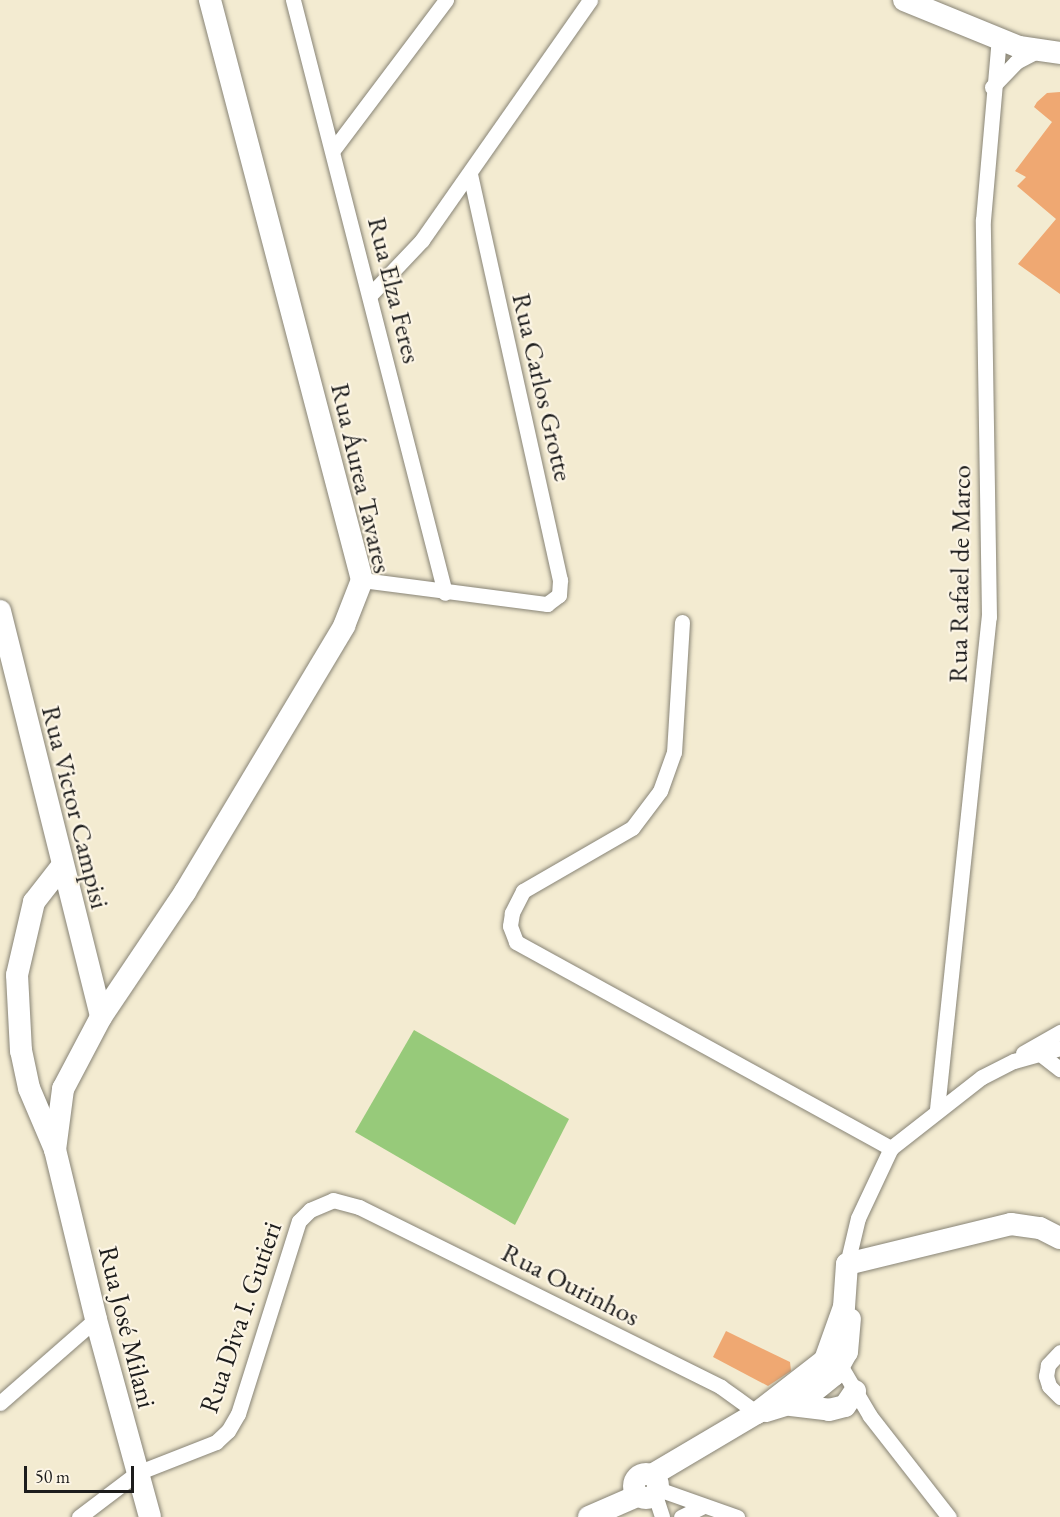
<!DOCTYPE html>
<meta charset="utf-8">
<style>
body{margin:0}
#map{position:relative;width:1060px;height:1517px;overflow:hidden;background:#f3ebd1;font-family:"EB Garamond",serif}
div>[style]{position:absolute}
.green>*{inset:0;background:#97ca7a}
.building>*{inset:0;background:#efa872}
.roads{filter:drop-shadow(0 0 2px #888476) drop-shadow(0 0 2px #888476)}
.street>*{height:15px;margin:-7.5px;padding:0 7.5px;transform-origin:7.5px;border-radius:7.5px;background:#fff}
.secondary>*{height:22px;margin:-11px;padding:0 11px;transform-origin:11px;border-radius:11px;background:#fff}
.secondary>.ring{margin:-11px;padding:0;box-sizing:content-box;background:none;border:22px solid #fff;border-radius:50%}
span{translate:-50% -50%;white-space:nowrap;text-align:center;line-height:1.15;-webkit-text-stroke:4.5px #fcf5e5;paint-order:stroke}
.street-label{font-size:27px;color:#1c1c1c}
.scale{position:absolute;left:24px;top:1466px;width:110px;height:27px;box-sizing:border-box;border:3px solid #1c1c1c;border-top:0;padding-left:8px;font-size:18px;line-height:21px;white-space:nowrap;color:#1c1c1c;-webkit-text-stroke:4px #fcf5e5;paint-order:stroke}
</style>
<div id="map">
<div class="green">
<div style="clip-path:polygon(414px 1030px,569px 1119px,515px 1225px,355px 1132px)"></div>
</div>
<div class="building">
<div style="clip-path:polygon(1060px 92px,1060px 294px,1018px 264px,1056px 219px,1017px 186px,1026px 177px,1015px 171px,1052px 122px,1034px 107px,1037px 102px,1047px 93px)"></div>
<div style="clip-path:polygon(726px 1331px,790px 1362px,791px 1371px,768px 1386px,713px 1357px)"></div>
</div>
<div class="roads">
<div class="street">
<div style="left:293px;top:0;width:612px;rotate:75.62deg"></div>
<div style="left:992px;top:87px;width:35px;rotate:-46deg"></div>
<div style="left:1016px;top:62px;width:26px;rotate:-28deg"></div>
<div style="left:333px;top:150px;width:188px;rotate:-53deg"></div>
<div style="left:370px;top:295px;width:76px;rotate:-46.6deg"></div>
<div style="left:422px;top:240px;width:293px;rotate:-55deg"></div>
<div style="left:362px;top:580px;width:187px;rotate:7.4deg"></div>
<div style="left:547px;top:604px;width:15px;rotate:-37deg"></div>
<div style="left:559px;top:595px;width:15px;rotate:-86deg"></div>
<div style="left:560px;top:580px;width:415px;rotate:-102.5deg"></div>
<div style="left:682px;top:622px;width:130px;rotate:93.5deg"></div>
<div style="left:674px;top:752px;width:41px;rotate:109.7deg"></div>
<div style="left:660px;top:791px;width:46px;rotate:127.1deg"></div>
<div style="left:632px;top:828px;width:126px;rotate:150deg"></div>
<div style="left:523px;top:891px;width:25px;rotate:117deg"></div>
<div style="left:512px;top:913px;width:13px;rotate:99deg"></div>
<div style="left:510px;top:926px;width:17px;rotate:69deg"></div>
<div style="left:516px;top:942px;width:428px;rotate:28.8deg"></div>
<div style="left:1034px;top:1049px;width:33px;rotate:38deg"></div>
<div style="left:1023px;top:1053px;width:43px;rotate:-29.6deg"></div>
<div style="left:937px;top:1109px;width:495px;rotate:-84deg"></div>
<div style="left:989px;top:617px;width:397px;rotate:-90.9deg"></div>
<div style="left:983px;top:220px;width:183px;rotate:-85deg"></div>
<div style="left:847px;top:1264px;width:47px;rotate:-76.6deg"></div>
<div style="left:858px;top:1218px;width:77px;rotate:-64.8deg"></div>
<div style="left:891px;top:1148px;width:115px;rotate:-38deg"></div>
<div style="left:982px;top:1077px;width:36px;rotate:-27deg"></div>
<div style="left:1014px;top:1061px;width:48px;rotate:-15.8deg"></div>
<div style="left:1060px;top:1352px;width:18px;rotate:133deg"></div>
<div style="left:1048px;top:1365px;width:11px;rotate:100deg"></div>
<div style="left:1046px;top:1376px;width:10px;rotate:73deg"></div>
<div style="left:1049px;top:1386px;width:16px;rotate:45deg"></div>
<div style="left:840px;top:1365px;width:59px;rotate:59.5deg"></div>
<div style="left:870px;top:1416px;width:128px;rotate:52deg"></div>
<div style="left:0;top:1403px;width:128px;rotate:-41.2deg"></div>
<div style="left:658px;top:1489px;width:84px;rotate:19.5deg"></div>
<div style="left:655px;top:1495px;width:23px;rotate:72deg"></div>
<div style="left:79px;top:1517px;width:73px;rotate:-37.2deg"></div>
<div style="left:137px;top:1473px;width:85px;rotate:-21.4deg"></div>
<div style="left:216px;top:1442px;width:16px;rotate:-43deg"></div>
<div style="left:228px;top:1431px;width:20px;rotate:-60deg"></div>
<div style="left:238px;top:1414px;width:202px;rotate:-72.5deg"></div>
<div style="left:299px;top:1221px;width:16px;rotate:-45deg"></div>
<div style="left:310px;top:1210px;width:25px;rotate:-23deg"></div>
<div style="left:333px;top:1200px;width:27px;rotate:15deg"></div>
<div style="left:359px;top:1207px;width:404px;rotate:26.4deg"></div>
<div style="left:721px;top:1387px;width:44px;rotate:35.8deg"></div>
<div style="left:681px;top:1517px;width:25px;rotate:-26deg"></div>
</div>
<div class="secondary">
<div style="left:904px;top:0;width:124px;rotate:22.2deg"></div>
<div style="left:1019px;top:47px;width:41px;rotate:8.3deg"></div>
<div style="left:0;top:611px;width:418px;rotate:76deg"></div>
<div style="left:54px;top:1147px;width:64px;rotate:-113deg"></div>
<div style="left:29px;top:1088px;width:38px;rotate:-102deg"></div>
<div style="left:21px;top:1051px;width:76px;rotate:-93deg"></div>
<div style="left:17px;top:975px;width:75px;rotate:-76.9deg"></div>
<div style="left:34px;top:902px;width:46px;rotate:-52.1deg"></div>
<div style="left:791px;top:1405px;width:38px;rotate:7deg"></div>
<div style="left:829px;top:1410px;width:16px;rotate:-14deg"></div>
<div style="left:845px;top:1406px;width:18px;rotate:-56deg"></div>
<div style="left:766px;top:1411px;width:39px;rotate:-17deg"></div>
<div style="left:803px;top:1400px;width:40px;rotate:-39deg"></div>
<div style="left:834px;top:1375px;width:26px;rotate:-61deg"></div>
<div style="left:847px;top:1352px;width:33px;rotate:-85deg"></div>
<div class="ring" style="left:634px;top:1474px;width:2px;height:2px"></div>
<div style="left:652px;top:1475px;width:122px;rotate:-30.6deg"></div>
<div style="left:757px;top:1413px;width:86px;rotate:-37.9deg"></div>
<div style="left:825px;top:1360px;width:56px;rotate:-70.3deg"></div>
<div style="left:844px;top:1307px;width:43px;rotate:-86deg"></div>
<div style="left:847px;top:1264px;width:169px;rotate:-13.7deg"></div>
<div style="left:1011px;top:1224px;width:29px;rotate:8deg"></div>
<div style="left:1040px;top:1228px;width:22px;rotate:27deg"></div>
<div style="left:150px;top:1517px;width:205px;rotate:-105.3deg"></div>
<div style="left:96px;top:1319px;width:174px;rotate:-103.6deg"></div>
<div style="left:55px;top:1150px;width:62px;rotate:-82.5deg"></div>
<div style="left:63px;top:1089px;width:81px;rotate:-62.2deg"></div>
<div style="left:101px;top:1017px;width:151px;rotate:-56.1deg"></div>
<div style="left:185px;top:892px;width:310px;rotate:-59.1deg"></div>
<div style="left:344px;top:626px;width:49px;rotate:-68.6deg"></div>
<div style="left:362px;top:580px;width:600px;rotate:-104.69deg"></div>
<div style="left:589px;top:1517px;width:52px;rotate:-23.6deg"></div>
</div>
</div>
<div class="street-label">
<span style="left:395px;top:290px;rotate:76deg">Rua Elza Feres</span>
<span style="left:543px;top:387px;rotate:77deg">Rua Carlos Grotte</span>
<span style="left:362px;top:478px;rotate:77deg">Rua Áurea Tavares</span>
<span style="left:959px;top:574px;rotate:-89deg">Rua Rafael de Marco</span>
<span style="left:76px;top:807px;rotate:76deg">Rua Victor Campisi</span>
<span style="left:571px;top:1284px;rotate:27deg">Rua Ourinhos</span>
<span style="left:240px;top:1317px;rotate:-71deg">Rua Diva I. Gutieri</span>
<span style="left:128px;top:1327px;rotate:76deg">Rua José Milani</span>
</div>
<div class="scale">50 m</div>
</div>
